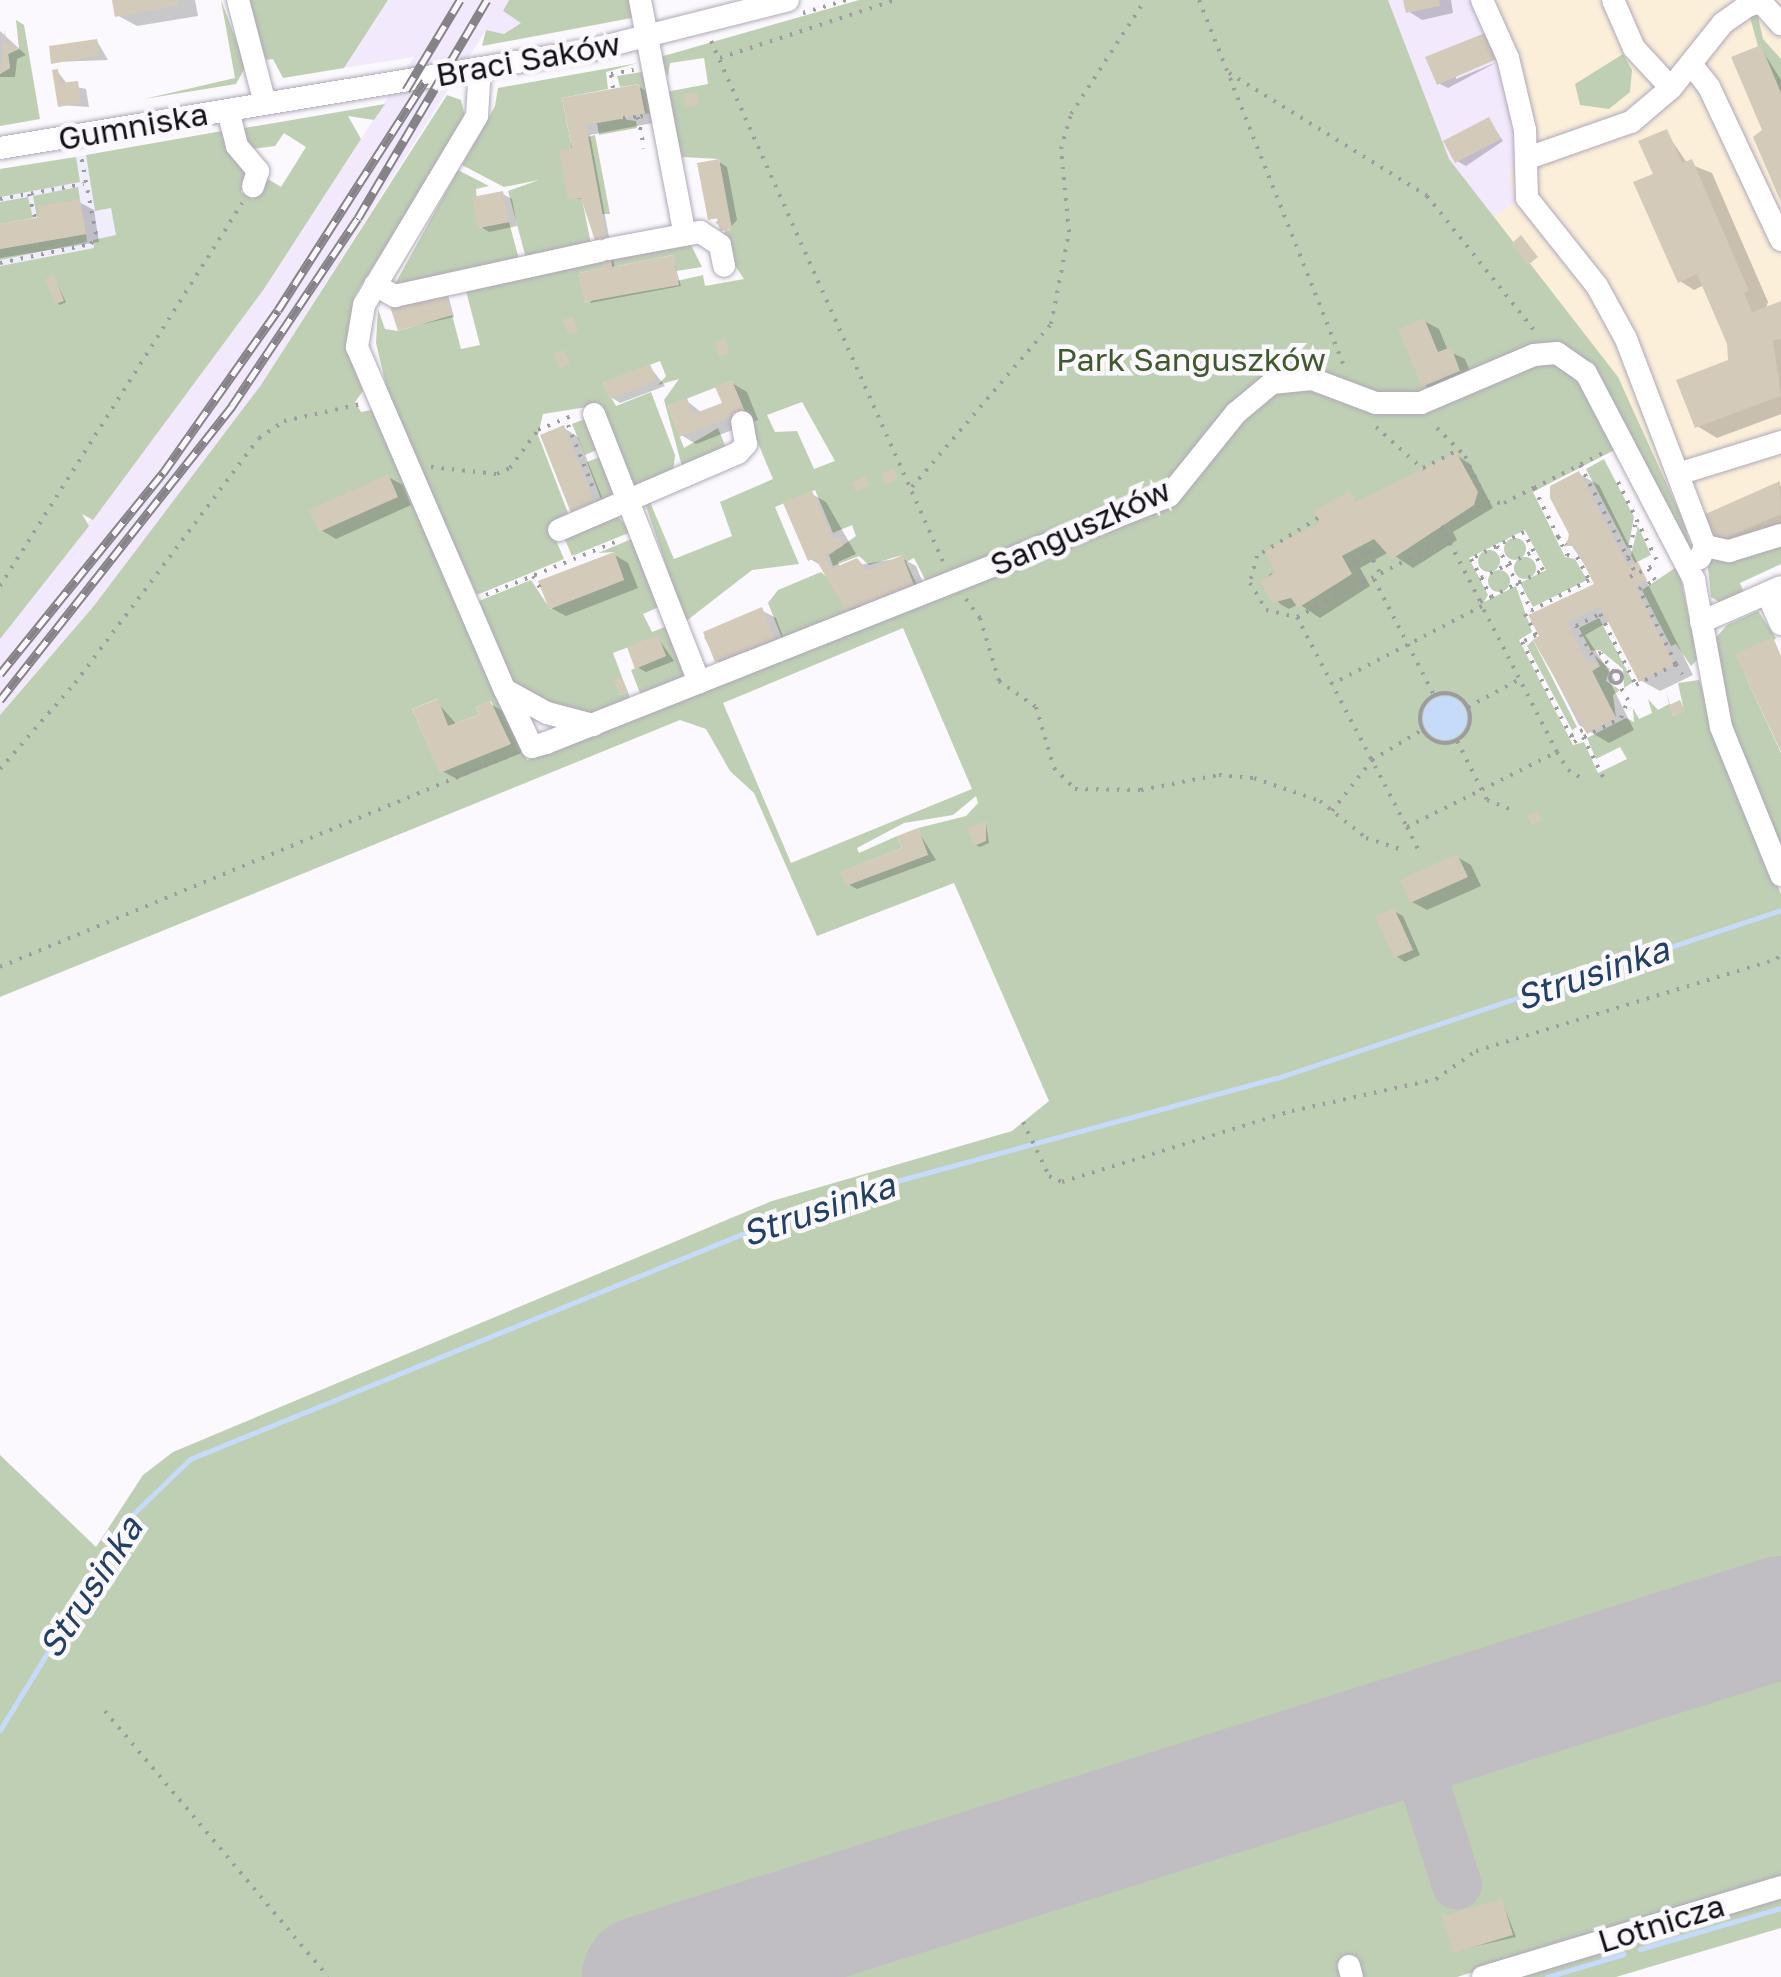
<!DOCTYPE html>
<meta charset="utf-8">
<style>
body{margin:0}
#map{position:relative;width:1781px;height:1977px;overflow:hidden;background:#fbf9fd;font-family:"Golos Text",sans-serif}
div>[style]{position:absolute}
.built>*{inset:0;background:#f2e9fd}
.industrial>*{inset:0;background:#fbefda}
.education>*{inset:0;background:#f0eefc}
.green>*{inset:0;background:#bfcfb4}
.round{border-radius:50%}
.water>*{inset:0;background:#c6dbf9}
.shadow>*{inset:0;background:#0003}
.stream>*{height:5px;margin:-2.5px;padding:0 2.5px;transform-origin:2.5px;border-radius:2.5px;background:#c6dbf9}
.taxiway>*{height:50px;margin:-25px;padding:0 25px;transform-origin:25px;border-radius:25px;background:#c0bec2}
.runway>*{height:122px;margin:-61px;padding:0 61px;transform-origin:61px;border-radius:61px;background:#c0bec2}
.building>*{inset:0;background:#d4caba}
.path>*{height:4px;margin-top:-2px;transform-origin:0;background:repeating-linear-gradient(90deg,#9e9ba0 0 2.5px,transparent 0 10.5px)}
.path>.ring{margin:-2px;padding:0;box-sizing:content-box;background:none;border:4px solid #9e9ba0;border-radius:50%}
.roads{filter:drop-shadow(0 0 2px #afa8b8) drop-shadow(0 0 2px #afa8b8)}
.minor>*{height:22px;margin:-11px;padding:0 11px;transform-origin:11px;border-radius:11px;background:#fff}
.rail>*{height:9px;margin-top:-4.5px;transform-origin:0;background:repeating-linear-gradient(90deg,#fbf9fd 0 15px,#858388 0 30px);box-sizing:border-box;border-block:2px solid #858388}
span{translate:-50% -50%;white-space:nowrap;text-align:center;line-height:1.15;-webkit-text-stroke:9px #fbf9fd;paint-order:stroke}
.street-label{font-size:32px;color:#120f15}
.park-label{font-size:32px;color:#415a2c}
.water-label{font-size:35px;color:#223f66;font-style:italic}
</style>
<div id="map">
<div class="built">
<div style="clip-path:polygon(388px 0,509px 0,503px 11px,522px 23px,504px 34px,486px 30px,261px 385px,93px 607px,0 715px,0 639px,264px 289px,414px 57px,344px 68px)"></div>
<div style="clip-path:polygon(1379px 0,1476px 0,1518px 132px,1518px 202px,1485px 222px,1445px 169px)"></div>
</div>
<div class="industrial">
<div style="clip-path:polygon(1476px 0,1781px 0,1781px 546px,1691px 551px,1637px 437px,1485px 222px,1517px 202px,1510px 183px,1518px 132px)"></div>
</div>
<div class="education">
<div style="clip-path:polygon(86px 155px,95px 211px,111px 208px,117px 236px,95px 248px,0 266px,0 169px)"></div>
</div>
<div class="green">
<div style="clip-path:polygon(221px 0,246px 66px,236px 84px,144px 99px,235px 78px)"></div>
<div style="clip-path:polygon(247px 0,388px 0,344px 68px,283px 78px,273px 59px,266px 60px)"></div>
<div style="clip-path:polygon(509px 0,635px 0,637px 17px,482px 46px,486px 30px,504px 34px,521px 23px,503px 11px)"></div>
<div style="clip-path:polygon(evenodd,859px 0,1388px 0,1449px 159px,1618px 377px,1683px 520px,1692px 554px,1628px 443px,1533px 492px,1565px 557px,1575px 559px,1587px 580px,1533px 607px,1520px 583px,1546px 570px,1525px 530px,1469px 558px,1488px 595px,1484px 602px,1516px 586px,1532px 632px,1519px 640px,1573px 745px,1584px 742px,1598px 773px,1627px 759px,1620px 747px,1596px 759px,1587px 738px,1626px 718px,1634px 722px,1633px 708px,1639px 719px,1652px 713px,1648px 699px,1658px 710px,1669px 704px,1666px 690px,1673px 716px,1684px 711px,1678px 683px,1699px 680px,1781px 894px,1781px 1878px,1457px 1977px,0 1977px,0 1455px,96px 1547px,143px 1475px,173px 1452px,772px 1201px,1012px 1131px,1049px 1101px,954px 883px,817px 936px,754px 793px,730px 771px,706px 729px,680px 720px,0 997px,0 715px,93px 607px,261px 385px,447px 95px,461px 100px,466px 121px,355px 295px,348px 347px,363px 391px,355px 402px,361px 412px,372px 410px,527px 760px,943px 591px,927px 583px,914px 558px,906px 562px,918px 587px,872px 605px,913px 585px,902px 555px,869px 565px,859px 556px,833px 566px,829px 555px,856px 536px,852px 525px,833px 533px,815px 490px,775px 507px,799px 564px,752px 570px,685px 622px,646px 506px,650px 502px,674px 559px,732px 536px,720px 502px,773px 479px,732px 381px,668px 406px,684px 448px,718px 428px,728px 453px,683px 470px,664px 400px,679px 379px,658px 385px,666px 376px,660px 361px,603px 383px,616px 406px,651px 392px,675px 455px,673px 473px,634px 493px,587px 407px,543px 414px,538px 435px,570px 518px,550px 526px,564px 559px,477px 595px,391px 406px,376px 343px,378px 309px,385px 329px,398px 331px,452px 315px,461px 349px,480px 345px,464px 283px,601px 254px,604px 268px,579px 273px,585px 302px,703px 275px,705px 286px,744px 279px,716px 237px,731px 229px,719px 159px,682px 157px,666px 92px,708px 84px,704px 58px,670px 63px,668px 77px,660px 57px,859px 0,802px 402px,835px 461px,814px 469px,797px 431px,775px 432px,767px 415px,802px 402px,859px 0,903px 628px,972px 789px,791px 863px,723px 703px,903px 628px,859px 0,437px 699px,448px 726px,479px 715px,476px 707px,491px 701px,510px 744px,440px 772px,412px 709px,437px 699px,859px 0,976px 796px,978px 803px,966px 816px,918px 828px,928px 855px,841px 872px,902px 848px,897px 836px,859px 853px,857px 848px,904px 823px,953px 815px,976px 796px)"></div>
<div style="clip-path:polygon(1757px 12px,1763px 39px,1781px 59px,1781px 93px,1758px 46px,1749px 14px)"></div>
<div style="clip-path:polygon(16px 20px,24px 25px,40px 119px,0 126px,0 74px,10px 68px,8px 54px,19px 49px)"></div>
<div style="clip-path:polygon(1623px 54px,1632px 70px,1630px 92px,1609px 109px,1580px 105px,1575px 84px)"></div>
<div style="clip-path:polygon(638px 63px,606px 72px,608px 89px,562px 98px,591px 244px,527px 262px,508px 191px,539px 180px,504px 187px,462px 165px,495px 106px,498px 88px)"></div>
<div style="clip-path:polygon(648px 71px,655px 112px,645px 114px,639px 84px,620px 87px,617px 76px)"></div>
<div style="clip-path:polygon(385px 104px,374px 120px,348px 116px,361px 139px,264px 289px,93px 520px,82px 514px,89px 526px,0 639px,0 266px,94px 248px,93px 240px,116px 235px,111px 208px,95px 211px,86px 155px,222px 131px,247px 176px,241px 192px,253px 199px,268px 179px,281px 187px,306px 147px,284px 133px,275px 146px,251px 149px,239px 129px)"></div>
<div style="clip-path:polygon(621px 119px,636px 121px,637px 128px,599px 135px,597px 123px)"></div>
<div style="clip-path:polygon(595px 135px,610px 214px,602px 214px,588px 137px)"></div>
<div style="clip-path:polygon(76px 157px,80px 182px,0 197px,0 169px)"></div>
<div style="clip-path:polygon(458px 170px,489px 186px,476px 189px,479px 228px,509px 222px,520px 263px,395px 284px)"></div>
<div style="clip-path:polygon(78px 187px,80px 199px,37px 218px,33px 196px)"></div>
<div style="clip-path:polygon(28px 197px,33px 218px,0 224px,0 202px)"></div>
<div style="clip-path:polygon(86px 234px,87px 242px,0 260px,0 249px)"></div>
<div style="clip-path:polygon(689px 241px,702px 267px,676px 271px,673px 255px,612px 267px,610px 253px)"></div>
<div style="clip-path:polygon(593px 416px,606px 446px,585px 455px,572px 424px)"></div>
<div style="clip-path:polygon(610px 453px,625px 492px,602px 502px,587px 462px)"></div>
<div style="clip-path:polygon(1604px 459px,1634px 517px,1628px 549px,1586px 469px)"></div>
<div style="clip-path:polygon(617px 515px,631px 532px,572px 556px,563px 535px)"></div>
<div style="clip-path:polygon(1638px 526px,1651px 555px,1635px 563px,1631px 555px)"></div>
<div class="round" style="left:1504px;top:538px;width:22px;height:22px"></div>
<div style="clip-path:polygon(634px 538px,661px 606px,643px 614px,652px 632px,670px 625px,684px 677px,642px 698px,631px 670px,666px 656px,657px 636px,613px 653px,622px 677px,615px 681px,620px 695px,628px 692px,632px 703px,596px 716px,541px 702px,515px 686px,479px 601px,531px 580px,550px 609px,624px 580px,614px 552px,598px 553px)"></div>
<div style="clip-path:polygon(1781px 543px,1781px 564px,1740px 583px,1745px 595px,1723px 604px,1711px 597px,1707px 559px)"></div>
<div class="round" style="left:1478px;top:550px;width:22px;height:22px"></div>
<div class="round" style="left:1514px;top:557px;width:22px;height:22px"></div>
<div style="clip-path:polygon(1678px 566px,1698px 659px,1691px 666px,1676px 644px,1671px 646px,1642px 590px)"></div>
<div class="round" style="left:1488px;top:570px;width:22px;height:22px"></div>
<div style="clip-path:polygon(821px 572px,864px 609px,783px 641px,768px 603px,778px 590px)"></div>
<div style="clip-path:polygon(1758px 611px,1776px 638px,1745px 675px,1781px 753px,1781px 852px,1727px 720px,1713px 641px,1727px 625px)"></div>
<div style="clip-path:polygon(1599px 618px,1633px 682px,1624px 688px,1623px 669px,1600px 650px,1591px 651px,1579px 628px)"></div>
<div style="clip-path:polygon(1533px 640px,1577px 727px,1572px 730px,1527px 646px)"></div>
<div style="clip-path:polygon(1594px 655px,1610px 669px,1606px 681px,1620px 690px,1613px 695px,1616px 718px,1592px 671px,1600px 666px)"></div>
<div style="clip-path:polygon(1781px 1894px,1781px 1928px,1616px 1977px,1510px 1977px)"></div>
</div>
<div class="water">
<div class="round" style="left:1423px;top:696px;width:44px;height:44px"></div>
</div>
<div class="shadow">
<div style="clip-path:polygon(115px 0,195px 0,198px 16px,137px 26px,117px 15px)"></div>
<div style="clip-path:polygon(1406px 0,1451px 0,1453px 13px,1422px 20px,1408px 11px)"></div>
<div style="clip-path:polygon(0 31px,26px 55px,17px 59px,15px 77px,0 77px)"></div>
<div style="clip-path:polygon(97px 41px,108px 60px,54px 62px)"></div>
<div style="clip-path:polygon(1761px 48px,1781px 80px,1781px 196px,1765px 130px)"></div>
<div style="clip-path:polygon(1499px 61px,1448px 88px,1438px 83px,1456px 74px,1456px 79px)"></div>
<div style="clip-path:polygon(58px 72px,68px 85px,86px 89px,89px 107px,60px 105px)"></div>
<div style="clip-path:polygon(639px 87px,653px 95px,658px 122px,590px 135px,615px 269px,673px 258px,681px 286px,590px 303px,607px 270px,584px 199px,571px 198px,571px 131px)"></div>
<div style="clip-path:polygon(1489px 120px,1503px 141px,1466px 166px,1457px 161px)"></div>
<div style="clip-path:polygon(1666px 132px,1687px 163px,1712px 173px,1768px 302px,1765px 310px,1781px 304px,1781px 414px,1717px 438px,1697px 426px,1731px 361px,1729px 343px,1704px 285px,1694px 290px,1680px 281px,1656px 175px)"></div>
<div style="clip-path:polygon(718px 161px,727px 167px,737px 220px,726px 232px,715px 222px,730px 217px,710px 219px)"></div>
<div style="clip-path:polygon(503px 194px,512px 199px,517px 226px,489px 232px,480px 226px)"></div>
<div style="clip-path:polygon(79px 202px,94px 210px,99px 242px,0 258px,0 226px,43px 219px)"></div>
<div style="clip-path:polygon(54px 278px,66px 302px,60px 305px,57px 303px)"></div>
<div style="clip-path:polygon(448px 295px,454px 317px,400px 329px)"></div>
<div style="clip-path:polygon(1424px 321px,1439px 329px,1448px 351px,1465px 359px,1473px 379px,1439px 394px,1424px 385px)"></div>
<div style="clip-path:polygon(650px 367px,665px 386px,620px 403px,611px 397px)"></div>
<div style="clip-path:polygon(732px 383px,747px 392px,758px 420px,696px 444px,681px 435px,687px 401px,702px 413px,725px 404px)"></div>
<div style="clip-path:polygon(564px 428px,578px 437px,608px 512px,588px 520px)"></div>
<div style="clip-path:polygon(1456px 455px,1470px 464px,1493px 508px,1453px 532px,1457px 540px,1413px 568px,1389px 552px,1360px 568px,1370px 586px,1320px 618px,1299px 604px,1289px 609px,1280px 604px,1263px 582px,1271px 573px,1286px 582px,1350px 494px,1358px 504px)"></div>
<div style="clip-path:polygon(1579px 474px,1599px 485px,1693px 675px,1660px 691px,1640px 680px,1610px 621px,1585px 635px,1615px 680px,1610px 682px,1634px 730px,1609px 743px,1579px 725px,1536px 641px,1598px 585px,1568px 540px)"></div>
<div style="clip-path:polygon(388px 477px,403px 485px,411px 505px,336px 539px,321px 530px)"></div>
<div style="clip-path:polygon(1781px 485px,1781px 527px,1729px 550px,1704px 517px)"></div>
<div style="clip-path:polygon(812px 494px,826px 502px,856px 554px,838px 562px,840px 568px,901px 558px,916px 566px,927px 593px,862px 618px,848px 609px,822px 566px,810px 559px)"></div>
<div style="clip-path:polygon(613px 554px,628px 563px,638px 588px,566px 616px,551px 608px)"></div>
<div style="clip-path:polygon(761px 610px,776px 618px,787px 647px,732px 669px,717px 661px,704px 637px)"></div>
<div style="clip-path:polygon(658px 638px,674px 661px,646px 672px,637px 667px)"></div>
<div style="clip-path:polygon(437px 702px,457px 725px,482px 716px,490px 704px,505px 712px,524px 752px,457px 779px,442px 771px)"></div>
<div style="clip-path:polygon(986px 824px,989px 843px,980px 847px,976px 845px)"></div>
<div style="clip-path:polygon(918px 831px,936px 860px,857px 889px,848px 884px,905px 849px)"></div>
<div style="clip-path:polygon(1457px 857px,1471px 865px,1481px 886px,1427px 910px,1412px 902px)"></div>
<div style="clip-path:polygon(1394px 911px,1403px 916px,1420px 955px,1405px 962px,1396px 956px)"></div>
<div style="clip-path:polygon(1502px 1901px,1516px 1937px,1455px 1951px)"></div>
</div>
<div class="stream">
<div style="left:0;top:1730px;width:251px;rotate:-58.5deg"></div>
<div style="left:131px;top:1516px;width:82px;rotate:-44deg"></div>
<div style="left:190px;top:1459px;width:684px;rotate:-22.17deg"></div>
<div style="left:823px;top:1201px;width:470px;rotate:-15.2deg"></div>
<div style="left:1277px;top:1078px;width:531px;rotate:-18.43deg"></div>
<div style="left:1640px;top:1949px;width:147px;rotate:-16.2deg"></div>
<div style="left:1547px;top:1977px;width:80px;rotate:-16.6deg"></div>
</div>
<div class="taxiway">
<div style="left:1409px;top:1734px;width:158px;rotate:72.4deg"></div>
</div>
<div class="runway">
<div style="left:643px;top:1977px;width:1194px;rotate:-17.55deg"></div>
</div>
<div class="building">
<div style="clip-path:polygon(112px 0,178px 0,179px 5px,115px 17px)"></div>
<div style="clip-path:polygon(1403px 0,1439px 0,1440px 6px,1406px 13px)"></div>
<div style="clip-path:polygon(5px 30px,6px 43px,19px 49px,8px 54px,10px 68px,0 74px)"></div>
<div style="clip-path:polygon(1485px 33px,1497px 59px,1437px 85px,1425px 57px)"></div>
<div style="clip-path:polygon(97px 39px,100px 55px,51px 64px,49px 46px)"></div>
<div style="clip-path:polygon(1761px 45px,1781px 93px,1781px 202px,1753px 137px,1762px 130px,1731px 57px)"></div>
<div style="clip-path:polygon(58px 69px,60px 83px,78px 81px,81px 103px,58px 107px,52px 70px)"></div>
<div style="clip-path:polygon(639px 84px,645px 114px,586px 125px,609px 249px,612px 267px,673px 255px,679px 285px,584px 302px,579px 273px,604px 268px,581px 198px,568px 200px,559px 150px,572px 148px,562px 98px)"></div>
<div style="clip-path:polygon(697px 92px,699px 105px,686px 107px,684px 94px)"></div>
<div style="clip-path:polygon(1489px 117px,1501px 139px,1455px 163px,1443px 141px)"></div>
<div style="clip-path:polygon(1667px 129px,1682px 163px,1692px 159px,1749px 291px,1744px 293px,1752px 312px,1781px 301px,1781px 338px,1773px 341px,1781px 396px,1695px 428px,1676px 380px,1728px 360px,1727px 344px,1697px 274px,1678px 283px,1633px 182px,1653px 174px,1638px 141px)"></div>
<div style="clip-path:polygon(719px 159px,732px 229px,720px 231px,717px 218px,708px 220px,697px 163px)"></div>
<div style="clip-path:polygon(503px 191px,509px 222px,478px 228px,472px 197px)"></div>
<div style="clip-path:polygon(80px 199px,86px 234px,0 249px,0 224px,40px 217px,38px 206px)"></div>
<div style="clip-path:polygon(1521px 235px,1538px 257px,1528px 265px,1511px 244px)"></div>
<div style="clip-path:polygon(54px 275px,64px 301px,55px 304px,45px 279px)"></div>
<div style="clip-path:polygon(444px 290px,452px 315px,398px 331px,390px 306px)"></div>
<div style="clip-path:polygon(573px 316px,578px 331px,568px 334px,563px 320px)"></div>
<div style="clip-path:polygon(1424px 318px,1438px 352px,1451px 347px,1460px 371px,1422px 387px,1398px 329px)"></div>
<div style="clip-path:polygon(725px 338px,729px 353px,719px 357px,715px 342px)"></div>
<div style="clip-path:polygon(564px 350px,570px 364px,559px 369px,553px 354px)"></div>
<div style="clip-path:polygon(650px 364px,657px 381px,609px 399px,603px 382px)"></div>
<div style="clip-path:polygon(732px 381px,745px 412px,679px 437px,668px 406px,687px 398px,693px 414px,722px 403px,715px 387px)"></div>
<div style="clip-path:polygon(564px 425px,595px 504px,571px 513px,540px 435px)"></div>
<div style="clip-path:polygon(1456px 452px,1478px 492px,1474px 505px,1392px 559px,1374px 539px,1342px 556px,1352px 574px,1298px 608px,1291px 598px,1272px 603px,1260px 581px,1276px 572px,1265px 551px,1320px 522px,1314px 511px,1350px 491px,1356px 502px)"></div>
<div style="clip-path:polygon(893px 468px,898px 479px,886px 485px,881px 474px)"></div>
<div style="clip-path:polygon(1579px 471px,1628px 566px,1638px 562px,1647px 580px,1635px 587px,1674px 664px,1639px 682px,1600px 606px,1567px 623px,1586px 660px,1600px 666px,1592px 671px,1616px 718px,1587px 734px,1533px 640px,1539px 636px,1528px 615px,1594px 584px,1575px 546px,1564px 546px,1570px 536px,1550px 498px,1550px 486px)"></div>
<div style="clip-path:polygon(388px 474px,398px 497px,319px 532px,309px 510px,347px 493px,346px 485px,350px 492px)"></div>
<div style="clip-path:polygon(865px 475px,870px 485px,856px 492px,852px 483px)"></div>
<div style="clip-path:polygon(1780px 481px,1781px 514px,1713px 543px,1701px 516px)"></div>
<div style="clip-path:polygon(812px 491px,833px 539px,839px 536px,843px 546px,825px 554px,831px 569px,857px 558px,868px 571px,902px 555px,914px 585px,846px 611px,815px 558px,808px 561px,783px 503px)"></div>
<div style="clip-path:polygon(614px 552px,624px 580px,549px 609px,538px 581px)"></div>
<div style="clip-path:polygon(762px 607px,774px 639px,715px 662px,703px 632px)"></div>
<div style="clip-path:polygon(658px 635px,666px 656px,635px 669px,627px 647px)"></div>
<div style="clip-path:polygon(1773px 637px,1781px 656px,1781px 752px,1735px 654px)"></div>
<div style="clip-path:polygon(622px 677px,628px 692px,620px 695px,614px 680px)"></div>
<div style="clip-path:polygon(438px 699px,448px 726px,479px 715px,476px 707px,490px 701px,511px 744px,440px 773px,412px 709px)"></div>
<div style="clip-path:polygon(1680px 700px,1685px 711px,1673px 716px,1669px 705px)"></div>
<div style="clip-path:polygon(1538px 811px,1542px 821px,1531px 825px,1527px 815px)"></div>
<div style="clip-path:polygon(986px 821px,986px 841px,974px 846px,967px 829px)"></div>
<div style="clip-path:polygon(918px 828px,928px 855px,846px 886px,840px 872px,902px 848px,897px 836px)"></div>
<div style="clip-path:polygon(1457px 854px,1468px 877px,1410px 903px,1400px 880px)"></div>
<div style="clip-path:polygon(1394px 908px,1413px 950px,1394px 958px,1375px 916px)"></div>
<div style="clip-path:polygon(1502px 1899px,1513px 1935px,1453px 1953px,1442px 1916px)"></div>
</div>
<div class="path">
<div style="left:1199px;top:0;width:396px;rotate:68.4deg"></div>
<div style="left:803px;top:13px;width:46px;rotate:-16.5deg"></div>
<div style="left:711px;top:41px;width:575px;rotate:65.98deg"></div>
<div style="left:720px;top:58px;width:184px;rotate:-18.3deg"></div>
<div style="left:1229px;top:73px;width:233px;rotate:31.8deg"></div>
<div style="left:1427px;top:196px;width:176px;rotate:51.4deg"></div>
<div style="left:613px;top:88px;width:14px;rotate:-98deg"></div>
<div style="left:611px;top:74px;width:23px;rotate:-10deg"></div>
<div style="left:643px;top:116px;width:5px;rotate:169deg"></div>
<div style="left:638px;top:117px;width:32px;rotate:79deg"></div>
<div style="left:623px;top:118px;width:15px;rotate:-4deg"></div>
<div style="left:29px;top:194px;width:25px;rotate:76deg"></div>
<div style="left:0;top:199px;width:85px;rotate:-10.1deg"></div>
<div style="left:0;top:263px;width:93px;rotate:-11.8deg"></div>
<div style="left:91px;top:244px;width:11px;rotate:-63deg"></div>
<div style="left:96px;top:234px;width:79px;rotate:-100.9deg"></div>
<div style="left:568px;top:425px;width:73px;rotate:68.3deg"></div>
<div style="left:1376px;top:427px;width:64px;rotate:41.9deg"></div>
<div style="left:1437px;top:428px;width:40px;rotate:45deg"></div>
<div style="left:1465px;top:456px;width:51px;rotate:64.4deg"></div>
<div style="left:1487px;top:502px;width:17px;rotate:3deg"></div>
<div style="left:1504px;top:503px;width:34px;rotate:-27deg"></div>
<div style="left:1534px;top:488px;width:75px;rotate:63.8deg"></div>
<div style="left:1567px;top:555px;width:10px;rotate:11deg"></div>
<div style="left:1577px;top:557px;width:26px;rotate:62deg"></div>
<div style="left:1589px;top:580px;width:72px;rotate:152deg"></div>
<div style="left:1525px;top:614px;width:24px;rotate:62deg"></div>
<div style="left:1536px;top:635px;width:16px;rotate:153deg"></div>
<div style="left:1522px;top:642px;width:113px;rotate:62.5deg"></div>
<div style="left:1574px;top:742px;width:10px;rotate:-29deg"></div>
<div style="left:1583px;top:737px;width:45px;rotate:63.4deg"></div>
<div style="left:1580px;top:465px;width:123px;rotate:62.8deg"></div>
<div style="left:431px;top:467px;width:66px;rotate:6.1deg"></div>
<div style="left:497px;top:474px;width:14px;rotate:-25deg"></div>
<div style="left:510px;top:468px;width:47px;rotate:-53.6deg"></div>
<div style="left:538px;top:430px;width:41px;rotate:-22.8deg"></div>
<div style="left:1423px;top:468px;width:39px;rotate:-27deg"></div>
<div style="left:1618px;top:482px;width:90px;rotate:63.7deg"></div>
<div style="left:912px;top:487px;width:214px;rotate:-49.5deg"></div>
<div style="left:1051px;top:324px;width:94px;rotate:-78.9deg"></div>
<div style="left:1069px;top:232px;width:83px;rotate:-95.5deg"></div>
<div style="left:1061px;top:149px;width:36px;rotate:-74deg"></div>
<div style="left:1071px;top:114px;width:136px;rotate:-57deg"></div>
<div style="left:1534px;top:488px;width:80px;rotate:-26.9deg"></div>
<div style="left:1318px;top:518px;width:72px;rotate:148.1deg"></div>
<div style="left:1257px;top:556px;width:28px;rotate:105deg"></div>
<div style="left:1250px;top:583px;width:31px;rotate:59deg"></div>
<div style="left:1266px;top:610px;width:32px;rotate:13deg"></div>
<div style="left:1297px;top:617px;width:169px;rotate:-27.5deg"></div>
<div style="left:1558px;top:537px;width:11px;rotate:45deg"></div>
<div style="left:1497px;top:546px;width:74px;rotate:61.7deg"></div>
<div style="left:1369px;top:552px;width:10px;rotate:-29deg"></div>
<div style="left:1628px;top:558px;width:40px;rotate:-78deg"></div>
<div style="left:533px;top:576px;width:20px;rotate:60deg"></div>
<div style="left:1630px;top:577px;width:30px;rotate:-26deg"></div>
<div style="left:1481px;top:578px;width:59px;rotate:-27deg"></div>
<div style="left:1374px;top:579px;width:131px;rotate:62.7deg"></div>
<div style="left:1365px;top:582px;width:26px;rotate:-118deg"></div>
<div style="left:1353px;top:559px;width:17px;rotate:-28deg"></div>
<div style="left:1368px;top:551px;width:26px;rotate:61deg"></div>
<div style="left:0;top:586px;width:453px;rotate:-57.7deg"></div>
<div style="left:486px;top:595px;width:145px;rotate:-22.3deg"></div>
<div style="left:966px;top:599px;width:24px;rotate:54deg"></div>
<div style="left:980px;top:618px;width:66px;rotate:73.2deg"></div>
<div style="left:999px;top:681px;width:45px;rotate:35.1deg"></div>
<div style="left:1036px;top:707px;width:64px;rotate:73.6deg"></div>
<div style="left:1054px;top:768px;width:30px;rotate:45deg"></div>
<div style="left:1075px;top:789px;width:66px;rotate:0.9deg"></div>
<div style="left:1141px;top:790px;width:79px;rotate:-10.9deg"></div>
<div style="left:1219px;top:775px;width:35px;rotate:5deg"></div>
<div style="left:1254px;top:778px;width:70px;rotate:19.2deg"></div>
<div style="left:1320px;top:801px;width:59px;rotate:38.8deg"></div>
<div style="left:1366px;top:838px;width:38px;rotate:18deg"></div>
<div style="left:1480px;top:601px;width:82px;rotate:-117.5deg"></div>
<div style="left:1442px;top:528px;width:52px;rotate:-30deg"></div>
<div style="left:1480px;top:602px;width:12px;rotate:-24deg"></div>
<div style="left:1491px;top:597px;width:59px;rotate:-27.4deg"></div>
<div style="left:1543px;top:570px;width:42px;rotate:-116.6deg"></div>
<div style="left:1524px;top:532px;width:59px;rotate:153deg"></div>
<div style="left:1471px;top:559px;width:43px;rotate:62.2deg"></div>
<div style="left:1297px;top:617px;width:237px;rotate:62.4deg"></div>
<div style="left:1407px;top:827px;width:168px;rotate:-26.6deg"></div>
<div style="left:1557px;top:752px;width:164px;rotate:-117.2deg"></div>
<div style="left:1482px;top:606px;width:169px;rotate:152.5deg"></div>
<div style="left:1676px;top:664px;width:12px;rotate:59deg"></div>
<div class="ring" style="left:1610px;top:671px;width:8px;height:8px"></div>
<div style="left:1613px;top:672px;width:22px;rotate:-122deg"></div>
<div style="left:1601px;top:653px;width:9px;rotate:167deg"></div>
<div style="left:1592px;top:655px;width:33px;rotate:-119deg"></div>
<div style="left:1576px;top:626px;width:27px;rotate:-27deg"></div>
<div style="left:1600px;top:614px;width:80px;rotate:63.1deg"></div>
<div style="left:1636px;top:685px;width:45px;rotate:-27.7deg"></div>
<div style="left:1676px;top:664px;width:84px;rotate:-116.3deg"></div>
<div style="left:1639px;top:589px;width:18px;rotate:-29deg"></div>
<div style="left:1655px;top:580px;width:14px;rotate:-120deg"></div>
<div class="ring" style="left:1420px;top:693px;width:46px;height:46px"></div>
<div style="left:1468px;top:707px;width:59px;rotate:-28.3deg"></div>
<div style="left:1571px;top:736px;width:16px;rotate:-27deg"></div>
<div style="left:1584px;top:737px;width:42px;rotate:-27.2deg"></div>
<div style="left:1621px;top:718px;width:19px;rotate:-69deg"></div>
<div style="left:1628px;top:700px;width:20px;rotate:-120deg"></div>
<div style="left:1457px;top:741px;width:66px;rotate:63deg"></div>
<div style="left:1487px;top:800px;width:31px;rotate:22deg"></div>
<div style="left:1557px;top:752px;width:21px;rotate:59deg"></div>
<div style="left:1568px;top:770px;width:21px;rotate:31deg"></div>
<div style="left:0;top:769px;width:114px;rotate:-48.9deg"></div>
<div style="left:75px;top:683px;width:306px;rotate:-53.1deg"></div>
<div style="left:259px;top:438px;width:30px;rotate:-34deg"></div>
<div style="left:284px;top:421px;width:79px;rotate:-12.4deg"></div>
<div style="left:1332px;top:811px;width:65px;rotate:-51.9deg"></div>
<div style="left:1372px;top:760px;width:58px;rotate:-31deg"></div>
<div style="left:1407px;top:827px;width:25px;rotate:64deg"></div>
<div style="left:0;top:967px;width:555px;rotate:-22.55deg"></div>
<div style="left:1023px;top:1122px;width:60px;rotate:64.3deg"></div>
<div style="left:1049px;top:1176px;width:14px;rotate:25deg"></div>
<div style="left:1062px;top:1182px;width:241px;rotate:-17.2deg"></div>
<div style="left:1292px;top:1111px;width:148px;rotate:-12.5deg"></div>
<div style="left:1436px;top:1079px;width:49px;rotate:-35deg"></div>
<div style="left:1476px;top:1051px;width:315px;rotate:-17deg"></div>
<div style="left:1777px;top:959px;width:9px;rotate:-63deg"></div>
<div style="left:105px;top:1711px;width:347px;rotate:50deg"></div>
</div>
<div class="roads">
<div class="minor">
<div style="left:238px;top:0;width:107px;rotate:75.4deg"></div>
<div style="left:640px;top:0;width:239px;rotate:79.2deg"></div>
<div style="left:1482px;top:0;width:64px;rotate:65.9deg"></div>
<div style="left:1508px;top:58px;width:74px;rotate:76.7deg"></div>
<div style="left:1525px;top:130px;width:68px;rotate:88.3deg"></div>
<div style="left:1527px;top:198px;width:112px;rotate:51.5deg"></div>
<div style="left:1597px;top:286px;width:60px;rotate:61.3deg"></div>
<div style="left:1626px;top:339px;width:222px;rotate:69.1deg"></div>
<div style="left:1613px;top:0;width:52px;rotate:66.4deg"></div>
<div style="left:1634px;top:48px;width:54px;rotate:47.2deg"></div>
<div style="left:1691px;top:64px;width:29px;rotate:52deg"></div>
<div style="left:1709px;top:87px;width:169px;rotate:64.8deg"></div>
<div style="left:480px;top:68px;width:48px;rotate:93.6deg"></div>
<div style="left:477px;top:116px;width:220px;rotate:120.9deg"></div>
<div style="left:364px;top:305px;width:43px;rotate:99.5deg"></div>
<div style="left:357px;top:347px;width:374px;rotate:66.7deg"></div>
<div style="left:505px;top:690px;width:48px;rotate:28.7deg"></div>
<div style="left:547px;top:713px;width:48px;rotate:14.6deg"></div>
<div style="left:228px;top:110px;width:37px;rotate:76deg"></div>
<div style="left:237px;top:146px;width:33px;rotate:50deg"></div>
<div style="left:258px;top:171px;width:16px;rotate:108deg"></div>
<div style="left:0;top:148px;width:603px;rotate:-9.45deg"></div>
<div style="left:595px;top:49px;width:199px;rotate:-14.2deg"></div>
<div style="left:1528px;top:158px;width:109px;rotate:-19.3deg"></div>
<div style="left:1631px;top:122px;width:52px;rotate:-40.4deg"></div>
<div style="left:1671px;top:88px;width:83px;rotate:-51.3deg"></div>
<div style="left:1723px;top:23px;width:29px;rotate:-35deg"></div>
<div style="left:1747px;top:6px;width:15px;rotate:-16deg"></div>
<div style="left:1761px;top:2px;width:30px;rotate:48deg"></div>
<div style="left:609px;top:249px;width:93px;rotate:-10.6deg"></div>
<div style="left:700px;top:232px;width:24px;rotate:33deg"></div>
<div style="left:720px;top:245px;width:21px;rotate:79deg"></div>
<div style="left:375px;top:285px;width:23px;rotate:29deg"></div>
<div style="left:395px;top:296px;width:210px;rotate:-12.4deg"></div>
<div style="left:594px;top:414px;width:288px;rotate:68.6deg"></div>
<div style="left:1678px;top:474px;width:108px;rotate:-17.3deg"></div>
<div style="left:559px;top:530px;width:195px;rotate:-23.3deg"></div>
<div style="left:738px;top:453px;width:12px;rotate:-48deg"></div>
<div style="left:746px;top:444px;width:22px;rotate:-100deg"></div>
<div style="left:1700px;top:558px;width:13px;rotate:-67deg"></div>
<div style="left:1705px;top:546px;width:25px;rotate:12deg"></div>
<div style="left:1729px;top:551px;width:54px;rotate:-17.1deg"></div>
<div style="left:1767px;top:593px;width:34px;rotate:66deg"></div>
<div style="left:1701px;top:622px;width:87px;rotate:-23.6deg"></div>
<div style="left:505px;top:690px;width:63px;rotate:64.7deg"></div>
<div style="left:532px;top:747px;width:15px;rotate:-16deg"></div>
<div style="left:546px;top:743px;width:670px;rotate:-21.63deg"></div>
<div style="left:1169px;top:496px;width:107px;rotate:-51.1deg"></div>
<div style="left:1236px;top:413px;width:47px;rotate:-39.8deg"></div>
<div style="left:1272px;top:383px;width:40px;rotate:-5.7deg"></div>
<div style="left:1312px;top:379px;width:68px;rotate:20.6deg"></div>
<div style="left:1376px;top:403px;width:45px"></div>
<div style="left:1421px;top:403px;width:123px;rotate:-23deg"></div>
<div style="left:1534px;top:355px;width:23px;rotate:-5deg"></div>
<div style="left:1557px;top:353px;width:35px;rotate:35deg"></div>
<div style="left:1586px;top:373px;width:233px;rotate:62.4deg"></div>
<div style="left:1694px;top:580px;width:149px;rotate:79.6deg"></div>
<div style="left:1721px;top:727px;width:160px;rotate:67.9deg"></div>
<div style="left:1349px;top:1966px;width:11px;rotate:75deg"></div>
<div style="left:1483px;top:1977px;width:311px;rotate:-16.8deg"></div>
</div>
</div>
<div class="rail">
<div style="left:406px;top:90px;width:105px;rotate:-59deg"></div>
<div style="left:0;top:674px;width:259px;rotate:-51deg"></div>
<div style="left:163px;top:473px;width:199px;rotate:-54.8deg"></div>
<div style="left:278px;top:310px;width:272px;rotate:-57.3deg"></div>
<div style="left:0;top:700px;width:375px;rotate:-51.7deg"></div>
<div style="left:232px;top:406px;width:226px;rotate:-56.2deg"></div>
<div style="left:358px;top:218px;width:253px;rotate:-59.4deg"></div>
</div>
<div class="street-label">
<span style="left:528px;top:59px;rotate:-10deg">Braci Saków</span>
<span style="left:133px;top:126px;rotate:-10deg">Gumniska</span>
<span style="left:1080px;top:527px;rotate:-24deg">Sanguszków</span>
<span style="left:1661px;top:1923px;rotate:-17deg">Lotnicza</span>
</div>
<div class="park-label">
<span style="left:1191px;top:359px">Park Sanguszków</span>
</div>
<div class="water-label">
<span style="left:1592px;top:973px;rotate:-19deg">Strusinka</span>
<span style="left:818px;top:1209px;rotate:-19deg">Strusinka</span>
<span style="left:90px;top:1587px;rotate:-57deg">Strusinka</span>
</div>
</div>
